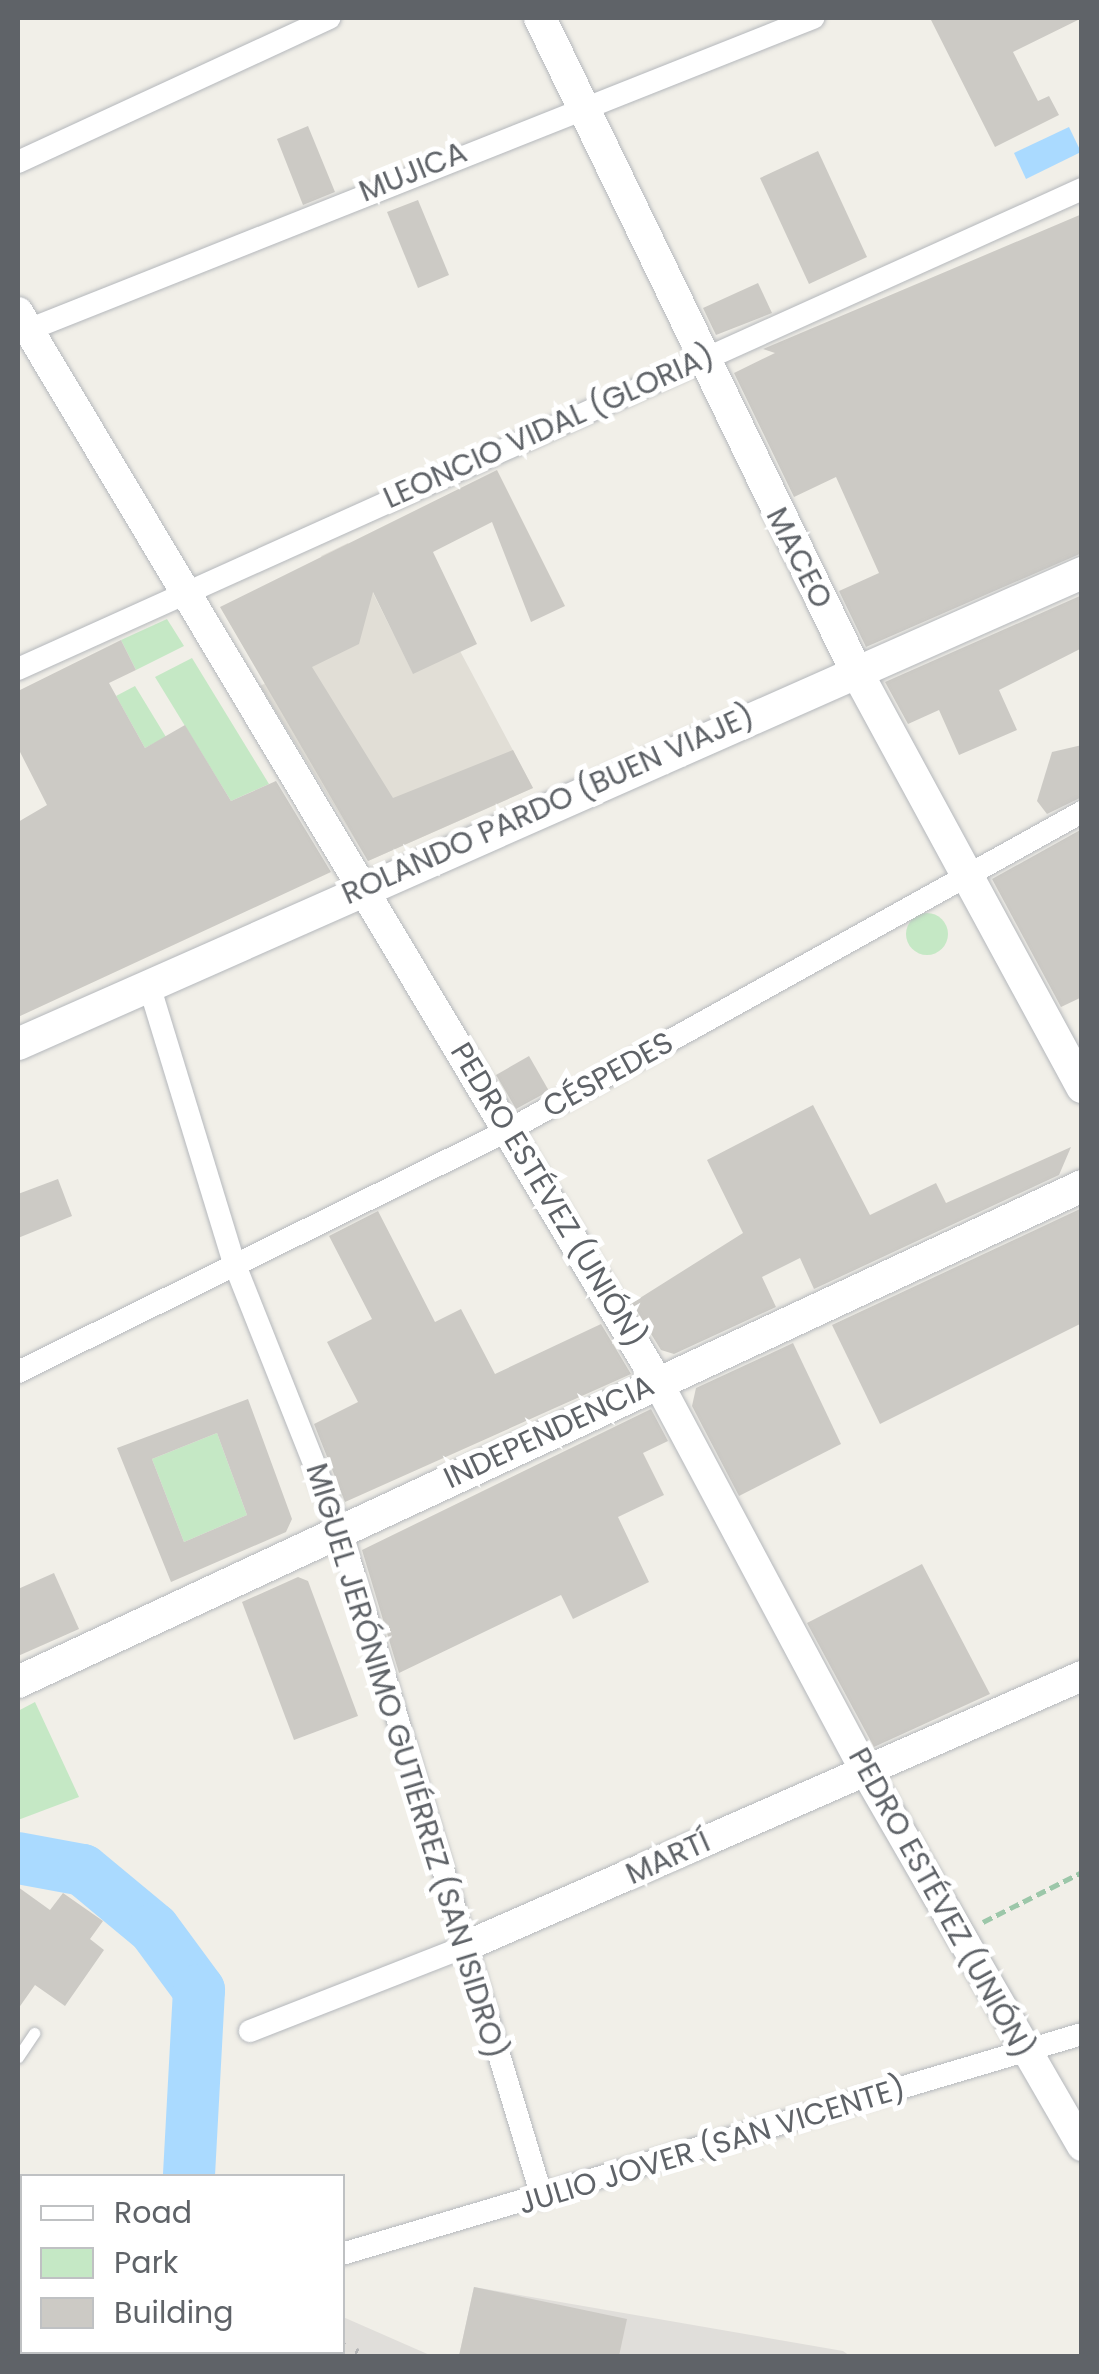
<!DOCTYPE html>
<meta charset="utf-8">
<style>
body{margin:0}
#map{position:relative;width:1099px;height:2374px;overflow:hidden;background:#f1efe8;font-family:Poppins,sans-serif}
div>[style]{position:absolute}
.industrial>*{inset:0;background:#e0deda}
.education>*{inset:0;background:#e1ded6}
.green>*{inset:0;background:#c5e8c5}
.round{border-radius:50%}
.water>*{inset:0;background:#aadaff}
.river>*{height:52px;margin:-26px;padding:0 26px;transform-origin:26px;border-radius:26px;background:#aadaff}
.building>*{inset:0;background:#cccac5}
.path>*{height:5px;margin-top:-2.5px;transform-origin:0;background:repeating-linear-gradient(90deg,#9cc7a9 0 10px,transparent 0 15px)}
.roads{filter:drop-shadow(0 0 2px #b5b8bc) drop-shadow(0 0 2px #b5b8bc)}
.service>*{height:11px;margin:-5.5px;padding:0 5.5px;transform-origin:5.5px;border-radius:5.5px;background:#fff}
.minor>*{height:22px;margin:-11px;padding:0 11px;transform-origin:11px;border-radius:11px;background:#fff}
.tertiary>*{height:30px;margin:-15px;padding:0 15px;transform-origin:15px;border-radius:15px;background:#fff}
.secondary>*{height:32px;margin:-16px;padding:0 16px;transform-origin:16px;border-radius:16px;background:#fff}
.rail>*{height:8px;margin-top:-4px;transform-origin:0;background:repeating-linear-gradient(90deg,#b6b7b8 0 2.5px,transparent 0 14.5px)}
span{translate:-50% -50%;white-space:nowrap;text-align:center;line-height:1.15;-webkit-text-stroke:10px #fff;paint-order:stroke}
.street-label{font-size:30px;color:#5f6368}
.frame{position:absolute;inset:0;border:20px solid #5f6368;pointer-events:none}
.legend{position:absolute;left:20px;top:2174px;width:325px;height:180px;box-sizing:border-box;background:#fff;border:2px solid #bfc1c3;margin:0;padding:12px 18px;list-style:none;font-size:30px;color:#5f6368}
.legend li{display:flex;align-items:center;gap:20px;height:50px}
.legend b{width:50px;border:2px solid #bfc1c3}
</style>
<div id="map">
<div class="industrial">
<div style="clip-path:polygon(474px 2287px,843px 2351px,850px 2356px,459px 2356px)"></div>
<div style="clip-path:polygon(343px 2317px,432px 2356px,279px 2356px,342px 2352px)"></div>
</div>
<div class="education">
<div style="clip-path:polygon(348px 543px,413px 673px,460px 651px,533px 788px,368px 861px,260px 686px,338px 646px,350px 614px,321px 556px)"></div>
</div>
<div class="green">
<div style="clip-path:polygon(167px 619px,184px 646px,136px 670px,121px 640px)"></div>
<div style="clip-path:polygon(192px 658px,269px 784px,231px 801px,155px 677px)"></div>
<div style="clip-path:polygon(135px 686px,166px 737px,145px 748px,116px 696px)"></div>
<div class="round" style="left:906px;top:913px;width:42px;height:42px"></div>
<div style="clip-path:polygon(217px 1433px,247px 1515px,184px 1542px,152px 1459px)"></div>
<div style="clip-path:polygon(35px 1702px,79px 1797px,18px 1820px,18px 1711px)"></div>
</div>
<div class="water">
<div style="clip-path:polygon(1069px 127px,1081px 152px,1026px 179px,1014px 153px)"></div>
</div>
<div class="river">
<div style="left:18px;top:1858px;width:66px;rotate:10.5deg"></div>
<div style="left:83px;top:1870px;width:92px;rotate:39.7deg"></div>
<div style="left:154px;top:1929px;width:76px;rotate:53.6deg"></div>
<div style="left:199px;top:1990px;width:186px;rotate:93.1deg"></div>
<div style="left:103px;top:2356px;width:5px;rotate:-53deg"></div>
</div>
<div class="building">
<div style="clip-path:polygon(930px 18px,1082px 18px,1013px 52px,1038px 101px,1049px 96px,1059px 115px,995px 147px)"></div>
<div style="clip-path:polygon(308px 126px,335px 192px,303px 205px,277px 139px)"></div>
<div style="clip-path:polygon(818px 151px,867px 257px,809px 284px,760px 178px)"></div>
<div style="clip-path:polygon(418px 200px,449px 275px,418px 288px,387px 212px)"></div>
<div style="clip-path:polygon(1082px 214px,1082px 553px,866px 647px,839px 591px,879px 573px,836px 477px,794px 497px,734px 373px,775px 353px,763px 349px)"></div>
<div style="clip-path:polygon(758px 283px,772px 313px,716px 335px,703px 308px)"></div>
<div style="clip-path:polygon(497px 470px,565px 606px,531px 622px,492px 522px,433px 552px,477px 644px,413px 674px,373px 592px,359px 644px,312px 667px,393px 798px,513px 750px,533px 788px,368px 861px,220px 607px)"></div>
<div style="clip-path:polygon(1082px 595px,1082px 648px,999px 690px,1017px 730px,959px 755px,939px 710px,908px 724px,885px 682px)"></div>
<div style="clip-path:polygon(121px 640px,136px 670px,109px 683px,145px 748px,185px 725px,231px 801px,276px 781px,331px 872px,18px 1017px,18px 822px,47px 805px,18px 748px,18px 691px)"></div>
<div style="clip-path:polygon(1082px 745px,1082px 797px,1047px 814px,1037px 801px,1052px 752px)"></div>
<div style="clip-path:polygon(1082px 829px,1082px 997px,1061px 1007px,992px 879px)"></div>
<div style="clip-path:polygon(529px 1056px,549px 1091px,516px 1109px,496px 1075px)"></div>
<div style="clip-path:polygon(813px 1105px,870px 1215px,936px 1183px,946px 1203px,1071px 1147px,1059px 1175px,814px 1289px,800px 1258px,762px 1277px,776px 1307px,674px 1354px,661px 1350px,632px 1303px,743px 1233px,707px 1160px)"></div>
<div style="clip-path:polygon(58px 1179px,72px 1216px,18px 1238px,18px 1194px)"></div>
<div style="clip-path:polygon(1082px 1208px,1082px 1323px,880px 1424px,832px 1325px)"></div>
<div style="clip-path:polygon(378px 1211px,435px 1322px,461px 1309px,495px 1374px,601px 1324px,631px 1374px,345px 1502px,314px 1424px,358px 1402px,327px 1342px,372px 1319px,329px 1236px)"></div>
<div style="clip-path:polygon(793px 1343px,841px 1444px,739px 1496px,692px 1406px,696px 1388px)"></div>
<div style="clip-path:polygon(evenodd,248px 1399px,292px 1519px,286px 1532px,171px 1582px,117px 1448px,248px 1399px,217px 1433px,247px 1515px,184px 1542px,152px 1459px,217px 1433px)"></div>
<div style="clip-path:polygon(651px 1409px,668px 1441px,643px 1453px,664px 1495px,618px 1517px,649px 1582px,573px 1619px,561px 1595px,399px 1673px,362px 1550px)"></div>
<div style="clip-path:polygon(922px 1564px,990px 1694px,874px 1747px,807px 1623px)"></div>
<div style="clip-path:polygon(54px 1573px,79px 1629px,18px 1656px,18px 1589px)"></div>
<div style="clip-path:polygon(298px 1577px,308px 1581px,358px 1716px,294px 1740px,242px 1602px)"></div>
<div style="clip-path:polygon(18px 1887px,50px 1910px,63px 1893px,103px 1921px,90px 1939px,104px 1950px,65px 2006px,35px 1985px,18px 2009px)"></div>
<div style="clip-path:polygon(474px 2287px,627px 2319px,619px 2356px,459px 2356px)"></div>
</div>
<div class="path">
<div style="left:983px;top:1922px;width:111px;rotate:-26.8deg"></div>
<div style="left:18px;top:2208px;width:4px;rotate:27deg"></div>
<div style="left:21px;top:2356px;width:4px;rotate:-63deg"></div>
</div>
<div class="roads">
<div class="service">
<div style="left:18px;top:2057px;width:29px;rotate:-56deg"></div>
</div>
<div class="minor">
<div style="left:18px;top:162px;width:343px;rotate:-24.8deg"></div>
<div style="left:18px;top:334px;width:856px;rotate:-21.68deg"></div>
<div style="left:18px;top:669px;width:1167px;rotate:-24.28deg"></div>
<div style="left:149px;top:985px;width:288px;rotate:73deg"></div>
<div style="left:233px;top:1260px;width:293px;rotate:68.3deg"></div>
<div style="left:341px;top:1532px;width:695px;rotate:73.18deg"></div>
<div style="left:18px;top:1372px;width:547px;rotate:-26.24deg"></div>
<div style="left:509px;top:1130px;width:655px;rotate:-29.03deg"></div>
<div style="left:250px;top:2031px;width:230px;rotate:-21.4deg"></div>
<div style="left:342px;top:2254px;width:772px;rotate:-16.56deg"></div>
<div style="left:279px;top:2356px;width:4px;rotate:-63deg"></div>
</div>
<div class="tertiary">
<div style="left:18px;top:312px;width:1245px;rotate:59.13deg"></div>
<div style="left:657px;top:1381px;width:443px;rotate:61.9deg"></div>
<div style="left:866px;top:1772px;width:432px;rotate:60deg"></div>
<div style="left:464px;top:1947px;width:675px;rotate:-23.68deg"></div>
</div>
<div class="secondary">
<div style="left:540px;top:18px;width:721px;rotate:64.18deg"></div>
<div style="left:854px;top:667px;width:478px;rotate:61.5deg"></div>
<div style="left:18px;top:1044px;width:1164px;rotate:-23.88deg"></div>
<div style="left:18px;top:1682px;width:1174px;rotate:-24.99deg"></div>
</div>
</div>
<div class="rail">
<div style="left:18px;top:2238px;width:4px;rotate:27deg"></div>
<div style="left:18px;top:2309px;width:6px;rotate:51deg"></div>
<div style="left:342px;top:2346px;width:26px;rotate:23deg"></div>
<div style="left:59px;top:2352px;width:6px;rotate:45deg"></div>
<div style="left:299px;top:2352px;width:9px;rotate:27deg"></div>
</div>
<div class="street-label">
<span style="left:413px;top:172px;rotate:-22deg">MUJICA</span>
<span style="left:549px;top:427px;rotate:-24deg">LEONCIO VIDAL (GLORIA)</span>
<span style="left:799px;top:558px;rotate:63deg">MACEO</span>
<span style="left:548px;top:805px;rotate:-24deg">ROLANDO PARDO (BUEN VIAJE)</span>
<span style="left:608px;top:1075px;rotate:-29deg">CÉSPEDES</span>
<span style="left:548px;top:1195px;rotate:59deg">PEDRO ESTÉVEZ (UNIÓN)</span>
<span style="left:549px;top:1432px;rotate:-25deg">INDEPENDENCIA</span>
<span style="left:406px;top:1761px;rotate:73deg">MIGUEL JERÓNIMO GUTIÉRREZ (SAN ISIDRO)</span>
<span style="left:668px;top:1858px;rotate:-24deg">MARTÍ</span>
<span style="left:941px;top:1903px;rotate:61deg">PEDRO ESTÉVEZ (UNIÓN)</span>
<span style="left:712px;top:2146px;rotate:-17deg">JULIO JOVER (SAN VICENTE)</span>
</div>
<div class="frame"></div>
<ul class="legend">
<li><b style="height:12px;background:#fff"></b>Road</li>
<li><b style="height:28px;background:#c5e8c5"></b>Park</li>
<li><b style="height:28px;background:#cccac5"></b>Building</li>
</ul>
</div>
